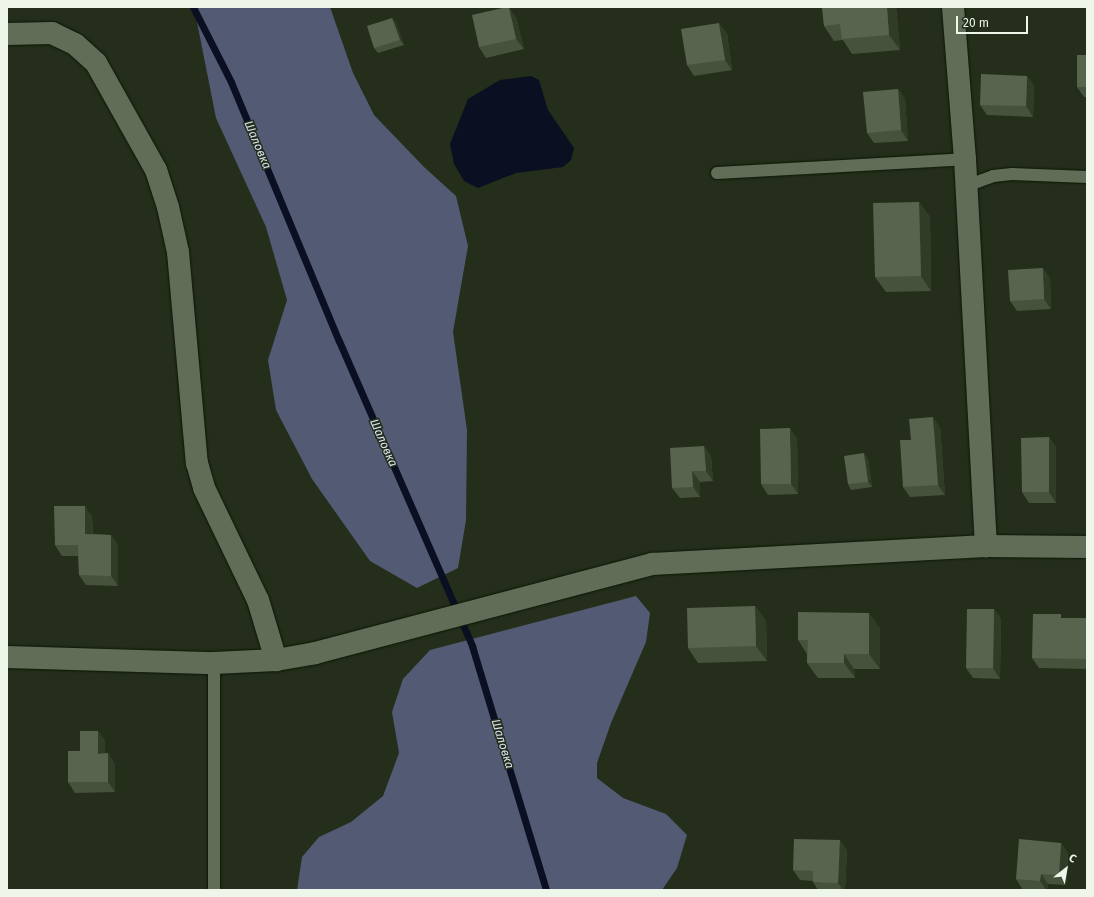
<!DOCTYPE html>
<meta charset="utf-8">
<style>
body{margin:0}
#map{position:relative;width:1094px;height:897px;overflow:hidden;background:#242e1b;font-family:"Fira Sans",sans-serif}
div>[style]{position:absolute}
.forest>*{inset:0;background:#525b73}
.water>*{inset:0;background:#0a0f22}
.stream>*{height:7px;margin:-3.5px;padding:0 3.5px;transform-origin:3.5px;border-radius:3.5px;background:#0a0f22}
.roads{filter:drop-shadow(0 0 1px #0d1605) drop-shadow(0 0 1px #0d1605)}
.lane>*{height:12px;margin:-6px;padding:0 6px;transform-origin:6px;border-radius:6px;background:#626d58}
.street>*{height:22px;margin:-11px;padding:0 11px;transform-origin:11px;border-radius:11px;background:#626d58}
.wall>*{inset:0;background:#47523c}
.shaded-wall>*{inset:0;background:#313c27}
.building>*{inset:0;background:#59644f}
span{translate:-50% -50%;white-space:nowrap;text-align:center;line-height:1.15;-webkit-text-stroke:3px #242e1b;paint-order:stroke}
.water-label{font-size:12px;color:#dbe2f6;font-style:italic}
.frame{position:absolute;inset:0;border:8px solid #eef5e9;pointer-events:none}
.north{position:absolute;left:1046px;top:849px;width:40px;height:40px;-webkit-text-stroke:3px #242e1b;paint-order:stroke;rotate:31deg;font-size:11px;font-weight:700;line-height:16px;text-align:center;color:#eef5e9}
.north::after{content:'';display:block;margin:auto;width:14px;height:18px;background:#eef5e9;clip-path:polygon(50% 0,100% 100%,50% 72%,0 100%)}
.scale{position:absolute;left:956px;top:16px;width:72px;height:18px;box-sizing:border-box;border:2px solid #eef5e9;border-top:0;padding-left:5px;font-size:12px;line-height:14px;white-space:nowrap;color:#eef5e9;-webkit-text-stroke:3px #242e1b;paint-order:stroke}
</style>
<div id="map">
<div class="forest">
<div style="clip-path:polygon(194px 7px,330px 7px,353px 73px,374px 115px,424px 167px,456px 196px,468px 246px,453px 332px,467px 430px,466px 520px,458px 568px,417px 588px,370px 561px,312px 479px,276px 410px,268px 360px,287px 300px,266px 227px,216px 118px)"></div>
<div style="clip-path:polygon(636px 596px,650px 613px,646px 642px,611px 723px,597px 763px,597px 778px,623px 798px,666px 814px,687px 835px,677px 868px,662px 890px,297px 890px,302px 857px,319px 837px,351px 822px,383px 796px,399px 753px,392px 712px,403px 679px,430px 650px)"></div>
</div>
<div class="water">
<div style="clip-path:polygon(531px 76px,539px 80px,548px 110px,574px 148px,571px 160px,563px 167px,516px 173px,478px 188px,464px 181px,454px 164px,450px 144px,468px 99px,500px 80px)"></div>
</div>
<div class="stream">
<div style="left:193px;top:7px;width:84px;rotate:63.1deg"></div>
<div style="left:231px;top:82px;width:281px;rotate:67.4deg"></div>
<div style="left:339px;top:341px;width:333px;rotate:66.4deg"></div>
<div style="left:472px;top:646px;width:255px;rotate:73.1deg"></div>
</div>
<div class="roads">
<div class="lane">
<div style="left:717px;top:173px;width:248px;rotate:-3.2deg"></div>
<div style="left:966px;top:186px;width:29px;rotate:-20deg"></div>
<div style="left:993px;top:176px;width:19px;rotate:-6deg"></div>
<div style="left:1012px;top:174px;width:75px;rotate:2.3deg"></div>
<div style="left:214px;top:890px;width:227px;rotate:-90deg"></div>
</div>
<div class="street">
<div style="left:953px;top:7px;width:152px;rotate:85.5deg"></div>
<div style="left:965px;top:159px;width:388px;rotate:86.9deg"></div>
<div style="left:7px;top:34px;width:45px;rotate:-1.3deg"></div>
<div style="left:52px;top:33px;width:25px;rotate:26deg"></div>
<div style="left:75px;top:44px;width:28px;rotate:42deg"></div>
<div style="left:96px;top:63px;width:123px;rotate:60.7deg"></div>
<div style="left:156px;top:170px;width:39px;rotate:72deg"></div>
<div style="left:168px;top:207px;width:46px;rotate:77.5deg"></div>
<div style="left:178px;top:252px;width:212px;rotate:84.9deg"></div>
<div style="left:197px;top:463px;width:26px;rotate:74deg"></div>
<div style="left:204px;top:488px;width:124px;rotate:64.3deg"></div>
<div style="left:258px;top:600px;width:63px;rotate:73.3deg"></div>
<div style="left:7px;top:657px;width:207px;rotate:1.7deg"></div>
<div style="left:214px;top:663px;width:62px;rotate:-2.8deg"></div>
<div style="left:276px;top:660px;width:40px;rotate:-10deg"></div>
<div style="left:315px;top:653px;width:349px;rotate:-14.8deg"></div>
<div style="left:652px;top:564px;width:334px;rotate:-3.1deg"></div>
<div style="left:986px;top:546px;width:101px;rotate:0.6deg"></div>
</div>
</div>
<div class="wall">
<div style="clip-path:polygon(822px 7px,896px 7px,900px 50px,852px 54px,843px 40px,834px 41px,824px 26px)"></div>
<div style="clip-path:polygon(516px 17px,524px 49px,486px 58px,479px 47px)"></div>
<div style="clip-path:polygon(392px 18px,396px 23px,404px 45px,378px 53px,374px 48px)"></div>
<div style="clip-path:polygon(727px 33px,732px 70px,694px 76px,687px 65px)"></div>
<div style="clip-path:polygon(1087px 55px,1087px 97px,1084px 97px,1077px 87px)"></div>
<div style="clip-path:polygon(1027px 76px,1034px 86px,1033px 117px,987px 115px,980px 105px)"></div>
<div style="clip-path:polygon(898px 89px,905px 99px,908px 141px,874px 143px,867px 133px)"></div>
<div style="clip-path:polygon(919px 202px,930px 217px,931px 291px,886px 292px,875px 277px)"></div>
<div style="clip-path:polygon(1050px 278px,1051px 309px,1017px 311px,1010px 301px)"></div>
<div style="clip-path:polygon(940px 427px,945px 495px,910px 497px,903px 487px,911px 440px)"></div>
<div style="clip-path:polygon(1049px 437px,1056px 447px,1056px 503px,1029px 503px,1022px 492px)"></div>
<div style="clip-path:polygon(797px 438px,798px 494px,768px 495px,761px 484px)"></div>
<div style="clip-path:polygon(704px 446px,711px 456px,713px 481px,700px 482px,700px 497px,680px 498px,672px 488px)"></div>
<div style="clip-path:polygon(868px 459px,872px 487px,851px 490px,848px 484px)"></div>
<div style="clip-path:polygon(92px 516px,93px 534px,111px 535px,118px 545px,118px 586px,86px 585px,79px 575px,78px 556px,62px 556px,55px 545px)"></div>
<div style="clip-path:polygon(755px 606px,766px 621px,767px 661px,698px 663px,688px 648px)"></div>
<div style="clip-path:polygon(994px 609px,1001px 619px,1000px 679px,973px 678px,966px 668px)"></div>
<div style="clip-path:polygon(1063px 618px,1087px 618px,1087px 669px,1039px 668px,1032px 658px)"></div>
<div style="clip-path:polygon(880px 628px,880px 669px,854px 669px,855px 678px,818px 678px,807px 663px,807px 654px,798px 640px)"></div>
<div style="clip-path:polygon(98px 731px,105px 741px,105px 754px,108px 753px,115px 764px,115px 792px,75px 793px,68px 782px)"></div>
<div style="clip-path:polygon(1061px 843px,1068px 853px,1066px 885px,1048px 884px,1047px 890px,1023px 890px,1016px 879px)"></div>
<div style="clip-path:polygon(847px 850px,845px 890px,818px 890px,813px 882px,813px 881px,800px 880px,793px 870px)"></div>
</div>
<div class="shaded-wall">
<div style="clip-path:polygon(509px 7px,516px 17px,524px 49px,516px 39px)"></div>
<div style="clip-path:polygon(887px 7px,896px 7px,900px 50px,889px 35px)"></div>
<div style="clip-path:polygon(392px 18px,396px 23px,404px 45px,400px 40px)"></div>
<div style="clip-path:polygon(719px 23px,727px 33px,732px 70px,725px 60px)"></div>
<div style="clip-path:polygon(1027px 76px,1034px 86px,1033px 117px,1026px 106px)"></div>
<div style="clip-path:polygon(898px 89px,905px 99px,908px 141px,901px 130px)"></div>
<div style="clip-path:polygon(919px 202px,930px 217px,931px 291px,921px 276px)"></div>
<div style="clip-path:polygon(1043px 268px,1050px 278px,1051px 309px,1044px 299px)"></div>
<div style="clip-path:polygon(933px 417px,940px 427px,945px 495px,938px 485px)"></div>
<div style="clip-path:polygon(790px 428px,797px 438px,798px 494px,791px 484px)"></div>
<div style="clip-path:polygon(1049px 437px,1056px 447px,1056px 503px,1049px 492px)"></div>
<div style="clip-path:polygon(704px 446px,711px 456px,713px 481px,706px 471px)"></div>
<div style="clip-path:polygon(864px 453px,868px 459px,872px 487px,868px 482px)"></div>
<div style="clip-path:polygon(692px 471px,700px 482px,700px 497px,693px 487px)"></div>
<div style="clip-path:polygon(85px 506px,92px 516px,93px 544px,85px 534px)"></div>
<div style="clip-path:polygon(111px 535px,118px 545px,118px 586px,111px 576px)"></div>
<div style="clip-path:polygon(755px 606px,766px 621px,767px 661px,756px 646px)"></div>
<div style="clip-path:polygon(994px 609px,1001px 619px,1000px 679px,993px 668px)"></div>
<div style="clip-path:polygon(869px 613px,880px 628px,880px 669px,869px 654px)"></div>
<div style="clip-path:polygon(844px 654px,854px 669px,855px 678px,844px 663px)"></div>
<div style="clip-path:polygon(98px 731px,105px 741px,105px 764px,98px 754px)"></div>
<div style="clip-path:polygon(108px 753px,115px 764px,115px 792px,108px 782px)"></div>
<div style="clip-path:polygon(7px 760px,8px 761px,8px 795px,7px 794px)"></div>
<div style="clip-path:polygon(840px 840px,847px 850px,845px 890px,843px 890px,838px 883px)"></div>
<div style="clip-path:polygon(1061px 843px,1068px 853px,1066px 885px,1059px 875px)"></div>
<div style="clip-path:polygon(1041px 874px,1048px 884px,1047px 890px,1046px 890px,1040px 881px)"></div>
</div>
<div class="building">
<div style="clip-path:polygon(507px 7px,509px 7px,516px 39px,479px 47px,472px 15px)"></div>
<div style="clip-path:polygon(822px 7px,887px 7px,889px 35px,842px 39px,840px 24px,824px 26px)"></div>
<div style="clip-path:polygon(392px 18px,400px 40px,374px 48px,367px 26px)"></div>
<div style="clip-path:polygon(719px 23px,725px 60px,687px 65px,681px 29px)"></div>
<div style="clip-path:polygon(1077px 55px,1087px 55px,1087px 87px,1077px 87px)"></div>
<div style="clip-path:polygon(981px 74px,1027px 76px,1026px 106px,980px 105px)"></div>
<div style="clip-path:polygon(898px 89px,901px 130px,867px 133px,863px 92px)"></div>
<div style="clip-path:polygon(919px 202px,921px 276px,875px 277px,873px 203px)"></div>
<div style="clip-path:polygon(1043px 268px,1044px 299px,1010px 301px,1008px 270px)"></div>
<div style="clip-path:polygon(933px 417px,938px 485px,903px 487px,900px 440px,911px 440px,909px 419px)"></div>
<div style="clip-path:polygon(790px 428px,791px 484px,761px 484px,760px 429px)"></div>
<div style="clip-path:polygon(1049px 437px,1049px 492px,1022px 492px,1021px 438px)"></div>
<div style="clip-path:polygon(704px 446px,706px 471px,692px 471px,693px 487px,672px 488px,670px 448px)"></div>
<div style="clip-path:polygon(864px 453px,868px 482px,848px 484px,844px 456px)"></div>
<div style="clip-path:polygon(54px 506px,85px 506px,85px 534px,111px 535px,111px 576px,79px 575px,78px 545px,55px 545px)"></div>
<div style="clip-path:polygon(755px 606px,756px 646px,688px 648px,687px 608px)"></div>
<div style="clip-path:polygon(967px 609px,994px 609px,993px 668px,966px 668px)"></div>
<div style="clip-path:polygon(798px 612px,869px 613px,869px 654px,844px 654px,844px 663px,807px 663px,808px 640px,798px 640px)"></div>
<div style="clip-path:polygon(1033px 614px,1061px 614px,1061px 618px,1087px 618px,1087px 659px,1032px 658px)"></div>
<div style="clip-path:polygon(80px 731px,98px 731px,98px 754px,108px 753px,108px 782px,68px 782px,68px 751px,80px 751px)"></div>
<div style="clip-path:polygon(794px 839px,840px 840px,838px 883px,813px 882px,813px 871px,793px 870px)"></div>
<div style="clip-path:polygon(1019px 839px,1061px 843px,1059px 875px,1041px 874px,1040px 881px,1016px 879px)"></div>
</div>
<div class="water-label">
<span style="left:257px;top:145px;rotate:67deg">Шаловка</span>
<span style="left:383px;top:443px;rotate:66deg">Шаловка</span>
<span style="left:502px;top:744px;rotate:73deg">Шаловка</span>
</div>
<div class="frame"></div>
<div class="north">С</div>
<div class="scale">20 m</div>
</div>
